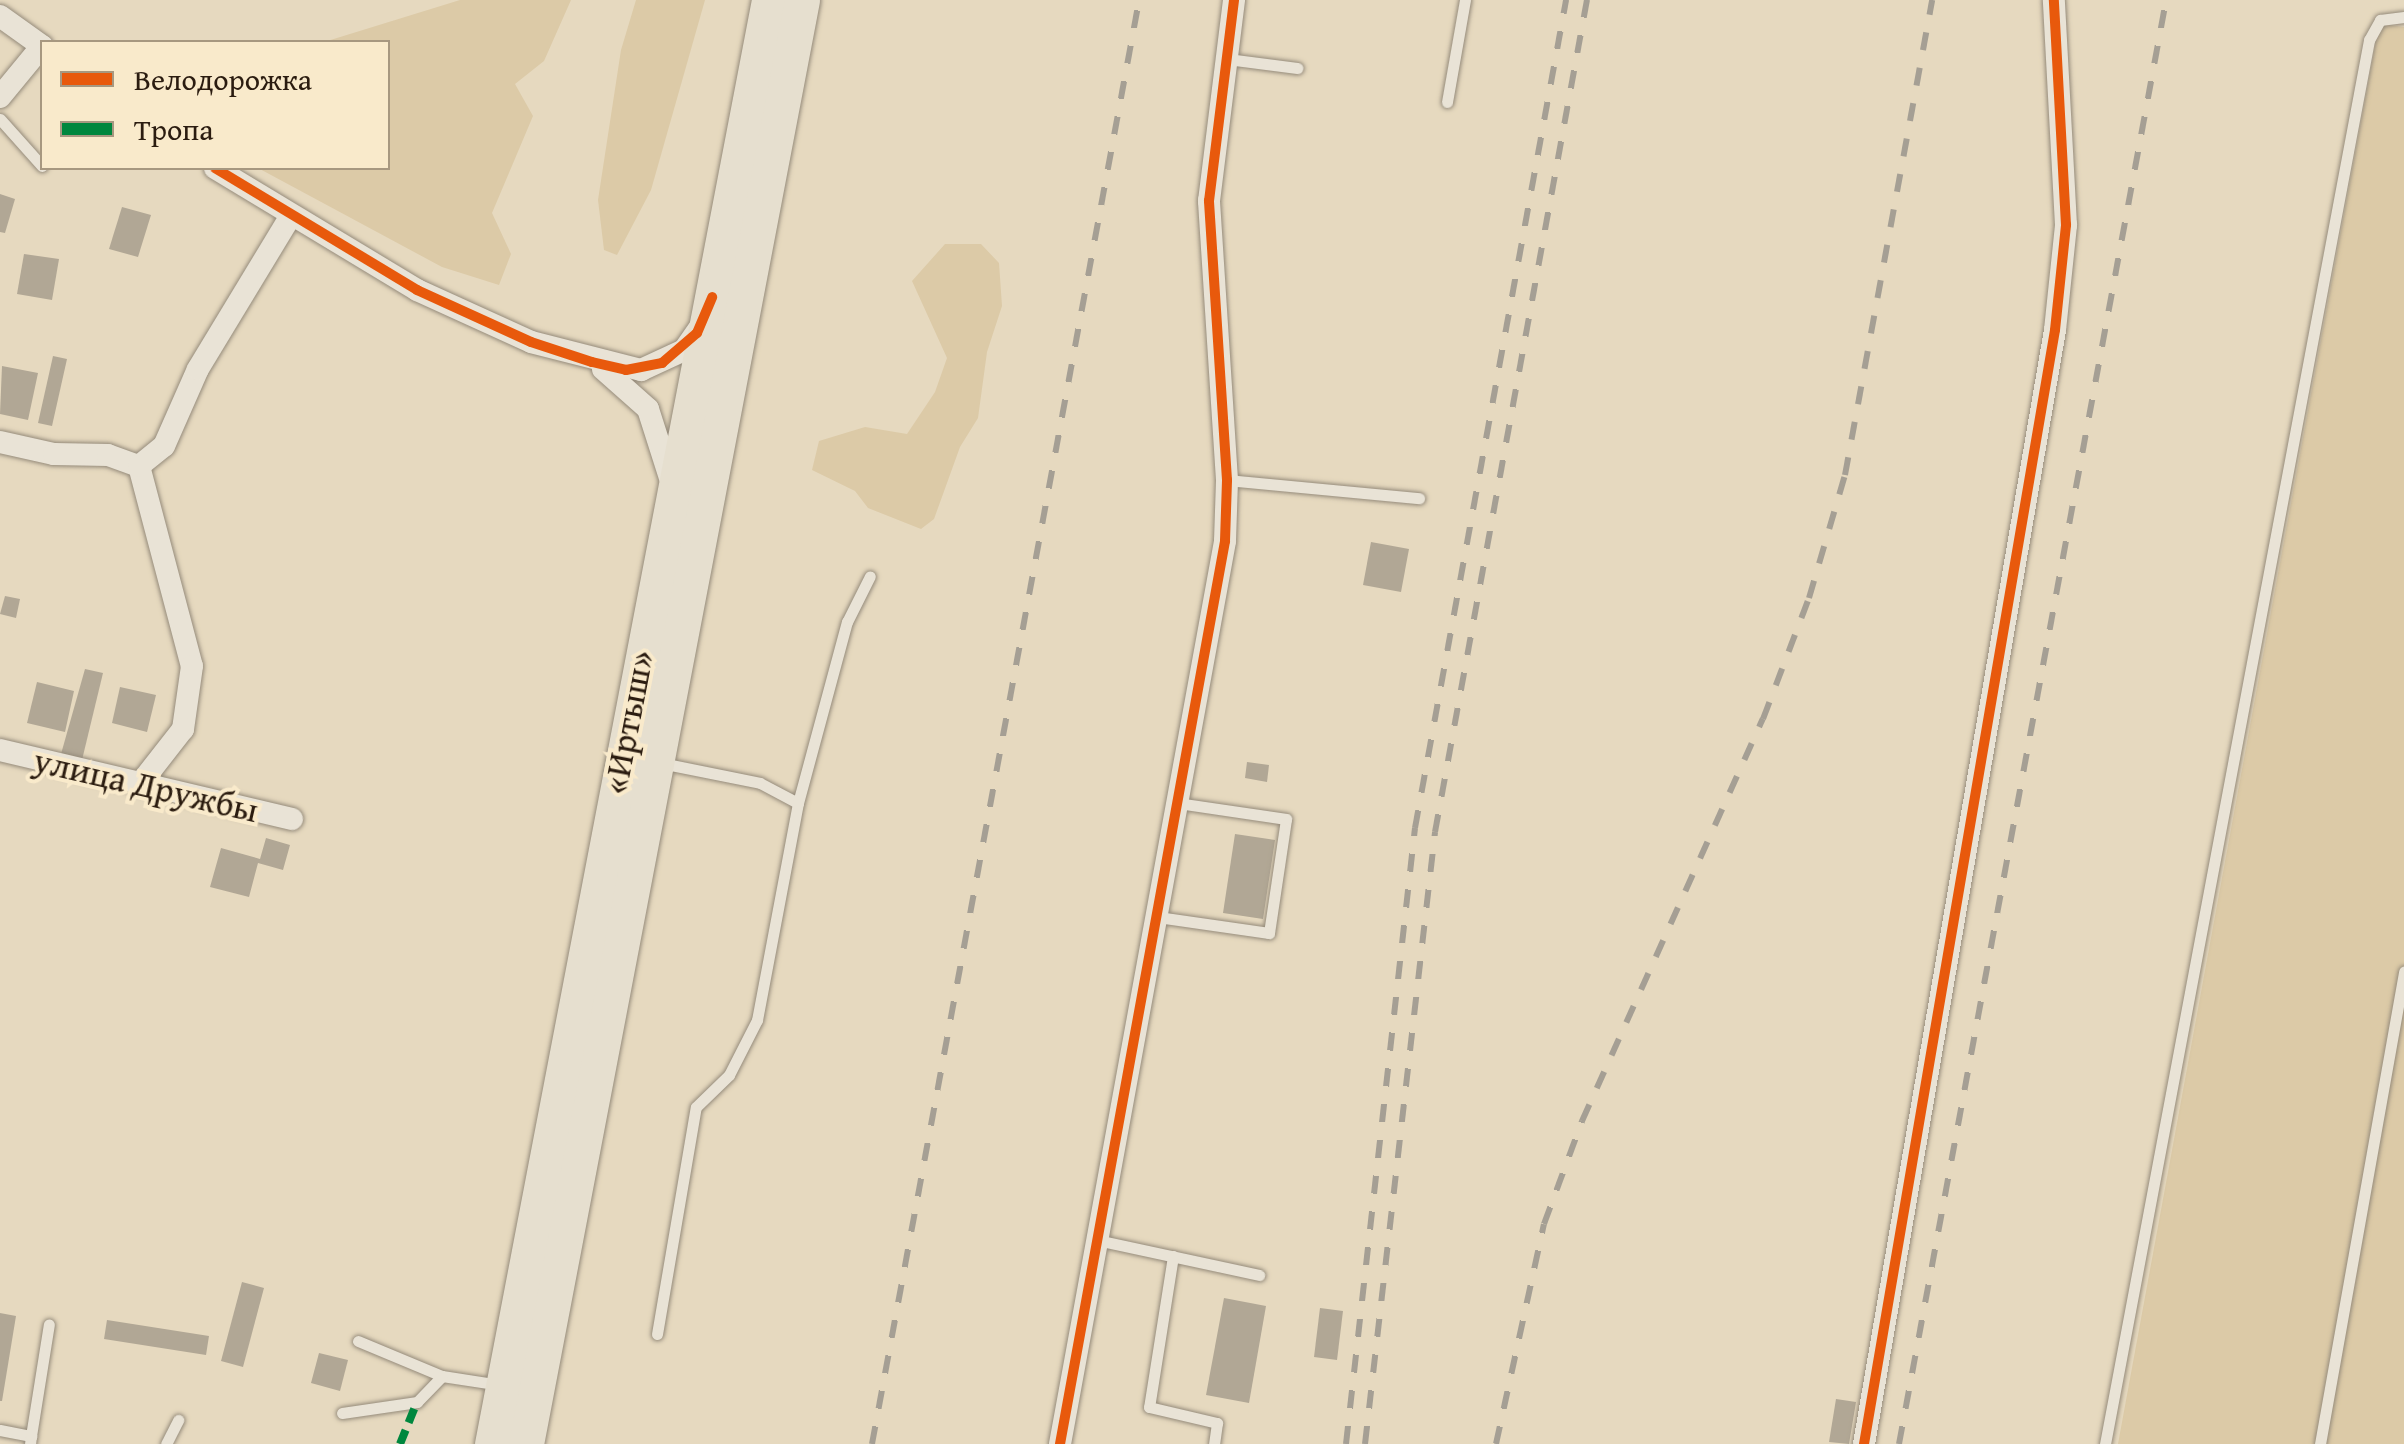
<!DOCTYPE html>
<meta charset="utf-8">
<style>
body{margin:0}
#map{position:relative;width:2404px;height:1444px;overflow:hidden;background:#e6d9bf;font-family:"Gentium Book Plus",serif}
div>[style]{position:absolute}
.green>*{inset:0;background:#dccaa7}
.building>*{inset:0;background:#b1a795}
.roads{filter:drop-shadow(0 0 2px #958b7b) drop-shadow(0 0 2px #958b7b)}
.service>*{height:11px;margin:-5.5px;padding:0 5.5px;transform-origin:5.5px;border-radius:5.5px;background:#e9e3d6}
.minor>*{height:22px;margin:-11px;padding:0 11px;transform-origin:11px;border-radius:11px;background:#e9e3d6}
.primary>*{height:35px;margin:-17.5px;padding:0 17.5px;transform-origin:17.5px;border-radius:17.5px;background:#e6dfcf}
.rail>*{height:6px;margin-top:-3px;transform-origin:0;background:repeating-linear-gradient(90deg,#a59f94 0 18px,transparent 0 36px)}
.quiet>*{height:8px;margin-top:-4px;transform-origin:0;background:repeating-linear-gradient(90deg,#00873e 0 15px,transparent 0 23px)}
.cycleway>*{height:10px;margin:-5px;padding:0 5px;transform-origin:5px;border-radius:5px;background:#e8590c}
span{translate:-50% -50%;white-space:nowrap;text-align:center;line-height:1.15;-webkit-text-stroke:8px #f9eacb;paint-order:stroke}
.street-label{font-size:35px;color:#2b1c10}
.legend{position:absolute;left:40px;top:40px;width:350px;height:130px;box-sizing:border-box;background:#f9eacb;border:2px solid #a79880;margin:0;padding:12px 18px;list-style:none;font-size:30px;color:#2b1c10}
.legend li{display:flex;align-items:center;gap:20px;height:50px}
.legend b{width:50px;border:2px solid #a79880}
</style>
<div id="map">
<div class="green">
<div style="clip-path:polygon(460px 0,571px 0,544px 61px,515px 84px,533px 116px,492px 213px,511px 254px,499px 285px,442px 267px,258px 168px,388px 168px,388px 42px,324px 42px)"></div>
<div style="clip-path:polygon(636px 0,705px 0,651px 190px,617px 255px,604px 250px,598px 200px,621px 50px)"></div>
<div style="clip-path:polygon(2379px 24px,2404px 27px,2404px 1444px,2118px 1444px)"></div>
<div style="clip-path:polygon(945px 244px,981px 244px,999px 263px,1002px 306px,987px 352px,978px 418px,960px 447px,934px 519px,921px 529px,868px 508px,855px 491px,812px 470px,819px 441px,865px 427px,907px 434px,935px 392px,947px 358px,912px 281px)"></div>
</div>
<div class="building">
<div style="clip-path:polygon(0 194px,15px 199px,5px 233px,0 232px)"></div>
<div style="clip-path:polygon(122px 207px,151px 215px,138px 257px,109px 249px)"></div>
<div style="clip-path:polygon(24px 254px,59px 259px,52px 300px,17px 294px)"></div>
<div style="clip-path:polygon(53px 356px,67px 359px,52px 426px,38px 423px)"></div>
<div style="clip-path:polygon(2px 366px,38px 373px,28px 420px,0 414px)"></div>
<div style="clip-path:polygon(1371px 542px,1409px 549px,1401px 592px,1363px 585px)"></div>
<div style="clip-path:polygon(5px 596px,20px 599px,16px 618px,0 614px)"></div>
<div style="clip-path:polygon(85px 669px,103px 673px,82px 760px,61px 754px)"></div>
<div style="clip-path:polygon(37px 682px,74px 691px,65px 732px,27px 723px)"></div>
<div style="clip-path:polygon(120px 687px,156px 695px,147px 732px,112px 723px)"></div>
<div style="clip-path:polygon(1247px 762px,1269px 765px,1267px 782px,1245px 778px)"></div>
<div style="clip-path:polygon(1235px 834px,1275px 840px,1263px 919px,1223px 913px)"></div>
<div style="clip-path:polygon(266px 838px,290px 845px,283px 870px,258px 863px,249px 897px,210px 887px,221px 848px,260px 859px)"></div>
<div style="clip-path:polygon(242px 1282px,264px 1288px,243px 1367px,221px 1361px)"></div>
<div style="clip-path:polygon(1224px 1298px,1266px 1306px,1249px 1403px,1206px 1395px)"></div>
<div style="clip-path:polygon(1320px 1308px,1343px 1311px,1337px 1360px,1314px 1357px)"></div>
<div style="clip-path:polygon(0 1313px,16px 1316px,2px 1401px,0 1401px)"></div>
<div style="clip-path:polygon(107px 1320px,209px 1336px,206px 1355px,104px 1339px)"></div>
<div style="clip-path:polygon(319px 1353px,348px 1360px,340px 1391px,311px 1383px)"></div>
<div style="clip-path:polygon(1836px 1399px,1856px 1402px,1849px 1444px,1829px 1442px)"></div>
</div>
<div class="roads">
<div class="service">
<div style="left:1227px;top:59px;width:71px;rotate:7.3deg"></div>
<div style="left:1447px;top:102px;width:104px;rotate:-80deg"></div>
<div style="left:0;top:119px;width:63px;rotate:48.2deg"></div>
<div style="left:1227px;top:480px;width:193px;rotate:5.4deg"></div>
<div style="left:661px;top:763px;width:101px;rotate:11.4deg"></div>
<div style="left:760px;top:783px;width:43px;rotate:27.8deg"></div>
<div style="left:1158px;top:917px;width:112px;rotate:8.2deg"></div>
<div style="left:1269px;top:933px;width:115px;rotate:-81.5deg"></div>
<div style="left:1286px;top:819px;width:110px;rotate:-171.6deg"></div>
<div style="left:1097px;top:1240px;width:166px;rotate:12.2deg"></div>
<div style="left:1173px;top:1256px;width:153px;rotate:99deg"></div>
<div style="left:1149px;top:1407px;width:70px;rotate:13.2deg"></div>
<div style="left:1217px;top:1423px;width:21px;rotate:98deg"></div>
<div style="left:657px;top:1334px;width:230px;rotate:-80.3deg"></div>
<div style="left:696px;top:1107px;width:46px;rotate:-44.1deg"></div>
<div style="left:729px;top:1075px;width:62px;rotate:-63deg"></div>
<div style="left:757px;top:1020px;width:221px;rotate:-79.3deg"></div>
<div style="left:798px;top:803px;width:188px;rotate:-74.9deg"></div>
<div style="left:847px;top:622px;width:51px;rotate:-63.4deg"></div>
<div style="left:358px;top:1341px;width:91px;rotate:22.6deg"></div>
<div style="left:442px;top:1376px;width:60px;rotate:8.7deg"></div>
<div style="left:342px;top:1413px;width:76px;rotate:-8.3deg"></div>
<div style="left:417px;top:1402px;width:36px;rotate:-46deg"></div>
<div style="left:0;top:1430px;width:32px;rotate:11deg"></div>
<div style="left:31px;top:1436px;width:8px;rotate:97deg"></div>
<div style="left:31px;top:1436px;width:113px;rotate:-80.9deg"></div>
<div style="left:166px;top:1444px;width:27px;rotate:-63deg"></div>
<div style="left:2105px;top:1444px;width:1429px;rotate:-79.35deg"></div>
<div style="left:2369px;top:40px;width:23px;rotate:-61deg"></div>
<div style="left:2380px;top:20px;width:24px;rotate:-7deg"></div>
<div style="left:2320px;top:1444px;width:480px;rotate:-79.9deg"></div>
</div>
<div class="minor">
<div style="left:0;top:16px;width:52px;rotate:35.5deg"></div>
<div style="left:0;top:97px;width:66px;rotate:-50.5deg"></div>
<div style="left:215px;top:168px;width:236px;rotate:31.1deg"></div>
<div style="left:417px;top:290px;width:125px;rotate:24.5deg"></div>
<div style="left:531px;top:342px;width:114px;rotate:14.3deg"></div>
<div style="left:641px;top:370px;width:47px;rotate:-24.9deg"></div>
<div style="left:684px;top:350px;width:28px;rotate:-55deg"></div>
<div style="left:603px;top:369px;width:60px;rotate:41.6deg"></div>
<div style="left:648px;top:409px;width:72px;rotate:72.3deg"></div>
<div style="left:0;top:442px;width:55px;rotate:12.5deg"></div>
<div style="left:54px;top:454px;width:54px;rotate:1.1deg"></div>
<div style="left:108px;top:455px;width:33px;rotate:20deg"></div>
<div style="left:139px;top:466px;width:207px;rotate:75.2deg"></div>
<div style="left:192px;top:666px;width:64px;rotate:98.1deg"></div>
<div style="left:183px;top:729px;width:63px;rotate:128deg"></div>
<div style="left:139px;top:466px;width:32px;rotate:-39deg"></div>
<div style="left:164px;top:446px;width:84px;rotate:-66.2deg"></div>
<div style="left:198px;top:369px;width:178px;rotate:-58.8deg"></div>
<div style="left:0;top:750px;width:300px;rotate:13.3deg"></div>
<div style="left:1060px;top:1444px;width:918px;rotate:-79.64deg"></div>
<div style="left:1225px;top:541px;width:61px;rotate:-88.1deg"></div>
<div style="left:1227px;top:480px;width:280px;rotate:-93.7deg"></div>
<div style="left:1209px;top:201px;width:203px;rotate:-82.9deg"></div>
<div style="left:1864px;top:1444px;width:1130px;rotate:-80.27deg"></div>
<div style="left:2055px;top:330px;width:106px;rotate:-84deg"></div>
<div style="left:2066px;top:225px;width:225px;rotate:-93.1deg"></div>
</div>
<div class="primary">
<div style="left:492px;top:1444px;width:1470px;rotate:-79.14deg"></div>
<div style="left:526px;top:1444px;width:1470px;rotate:-79.18deg"></div>
</div>
</div>
<div class="rail">
<div style="left:872px;top:1444px;width:1468px;rotate:-79.52deg"></div>
<div style="left:1346px;top:1444px;width:620px;rotate:-83.61deg"></div>
<div style="left:1415px;top:828px;width:842px;rotate:-79.66deg"></div>
<div style="left:1365px;top:1444px;width:616px;rotate:-83.47deg"></div>
<div style="left:1435px;top:832px;width:846px;rotate:-79.65deg"></div>
<div style="left:1496px;top:1444px;width:225px;rotate:-77.7deg"></div>
<div style="left:1544px;top:1224px;width:110px;rotate:-69.7deg"></div>
<div style="left:1582px;top:1121px;width:441px;rotate:-65.8deg"></div>
<div style="left:1763px;top:719px;width:129px;rotate:-69.2deg"></div>
<div style="left:1809px;top:598px;width:128px;rotate:-73.7deg"></div>
<div style="left:1845px;top:475px;width:483px;rotate:-79.6deg"></div>
<div style="left:1899px;top:1444px;width:1468px;rotate:-79.52deg"></div>
</div>
<div class="quiet">
<div style="left:400px;top:1444px;width:45px;rotate:-68deg"></div>
</div>
<div class="cycleway">
<div style="left:215px;top:168px;width:236px;rotate:31.1deg"></div>
<div style="left:417px;top:290px;width:125px;rotate:24.5deg"></div>
<div style="left:531px;top:342px;width:64px;rotate:18.2deg"></div>
<div style="left:592px;top:362px;width:35px;rotate:13deg"></div>
<div style="left:626px;top:370px;width:37px;rotate:-11deg"></div>
<div style="left:662px;top:363px;width:46px;rotate:-40.6deg"></div>
<div style="left:697px;top:333px;width:39px;rotate:-67deg"></div>
<div style="left:1060px;top:1444px;width:918px;rotate:-79.64deg"></div>
<div style="left:1225px;top:541px;width:61px;rotate:-88.1deg"></div>
<div style="left:1227px;top:480px;width:280px;rotate:-93.7deg"></div>
<div style="left:1209px;top:201px;width:203px;rotate:-82.9deg"></div>
<div style="left:1864px;top:1444px;width:1130px;rotate:-80.27deg"></div>
<div style="left:2055px;top:330px;width:106px;rotate:-84deg"></div>
<div style="left:2066px;top:225px;width:225px;rotate:-93.1deg"></div>
</div>
<div class="street-label">
<span style="left:628px;top:722px;rotate:-79deg">«Иртыш»</span>
<span style="left:146px;top:785px;rotate:13deg">улица Дружбы</span>
</div>
<ul class="legend">
<li><b style="height:12px;background:#e8590c"></b>Велодорожка</li>
<li><b style="height:12px;background:#00873e"></b>Тропа</li>
</ul>
</div>
